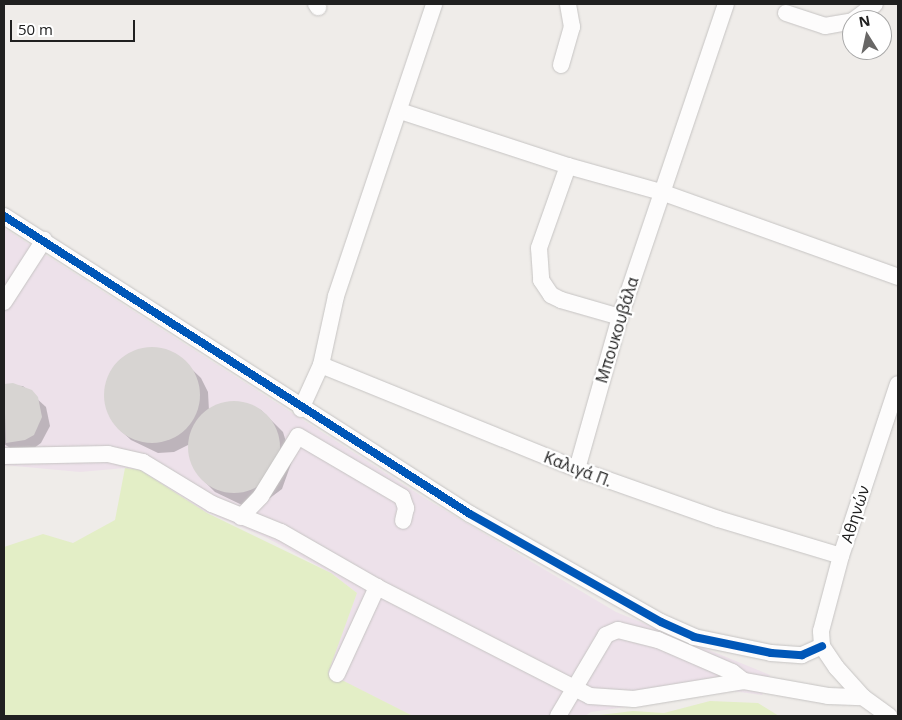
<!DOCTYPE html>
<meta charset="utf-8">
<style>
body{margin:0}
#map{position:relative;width:902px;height:720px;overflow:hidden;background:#efece9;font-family:"Open Sans",sans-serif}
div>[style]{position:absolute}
.industrial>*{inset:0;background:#ede1ea}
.grass>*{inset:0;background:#e3eec6}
.shadow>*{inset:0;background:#0003}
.building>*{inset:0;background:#d7d4d2}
.round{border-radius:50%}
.roads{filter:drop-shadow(0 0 1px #c6c4c3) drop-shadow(0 0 1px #c6c4c3)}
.minor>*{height:16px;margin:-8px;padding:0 8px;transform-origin:8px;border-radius:8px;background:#fdfcfc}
.cycleway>*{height:8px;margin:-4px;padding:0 4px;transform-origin:4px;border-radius:4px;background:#0057b8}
span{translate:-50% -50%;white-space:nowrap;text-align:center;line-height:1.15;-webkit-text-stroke:4.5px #fff;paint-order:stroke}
.street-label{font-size:16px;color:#202020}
.frame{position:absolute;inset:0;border:5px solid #202020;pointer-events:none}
.north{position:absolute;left:842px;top:10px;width:50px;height:50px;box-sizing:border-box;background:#fff;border:1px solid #a6a6a6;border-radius:50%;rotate:350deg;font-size:14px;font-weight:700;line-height:20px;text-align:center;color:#202020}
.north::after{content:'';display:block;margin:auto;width:18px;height:22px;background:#686766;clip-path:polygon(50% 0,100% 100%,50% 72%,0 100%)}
.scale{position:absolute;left:10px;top:20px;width:125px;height:22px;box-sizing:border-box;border:2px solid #202020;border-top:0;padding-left:6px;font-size:15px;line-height:18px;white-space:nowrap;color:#202020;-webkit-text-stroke:4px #fff;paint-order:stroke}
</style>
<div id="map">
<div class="industrial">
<div style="clip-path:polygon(4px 228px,426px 499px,616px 612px,770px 675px,762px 695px,733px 691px,591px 712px,585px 716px,413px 716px,327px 673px,357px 593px,331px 573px,267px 538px,201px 510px,125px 468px,80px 472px,4px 465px)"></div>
</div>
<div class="grass">
<div style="clip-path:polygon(125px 468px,140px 470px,207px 513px,331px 573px,357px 593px,328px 673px,413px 716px,4px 716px,4px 547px,43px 534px,73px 543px,115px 520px)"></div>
<div style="clip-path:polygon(710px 701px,758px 703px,779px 716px,591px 716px,633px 711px,664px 713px)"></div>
</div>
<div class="shadow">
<div style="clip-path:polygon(149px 348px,164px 350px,178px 356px,201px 378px,208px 392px,209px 411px,232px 402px,247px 404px,261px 410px,283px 432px,292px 461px,282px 489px,270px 498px,242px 505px,215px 492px,204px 481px,190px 455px,190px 444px,174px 452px,158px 453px,131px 440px,119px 429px,110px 417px,106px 387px,111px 372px,120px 360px,133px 352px)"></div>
<div style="clip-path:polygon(4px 385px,23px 386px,46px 407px,50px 426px,41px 443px,34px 448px,15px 451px,4px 444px)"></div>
</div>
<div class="building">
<div class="round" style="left:104px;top:347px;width:96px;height:96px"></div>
<div style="clip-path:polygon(13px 383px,32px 390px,38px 397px,42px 417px,34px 435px,25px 440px,6px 443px,4px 384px)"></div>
<div class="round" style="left:188px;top:401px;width:92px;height:92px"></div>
</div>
<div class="roads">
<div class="minor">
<div style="left:316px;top:4px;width:4px;rotate:56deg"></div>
<div style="left:786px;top:13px;width:41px;rotate:18.4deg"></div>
<div style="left:825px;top:26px;width:27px;rotate:-10deg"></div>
<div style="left:854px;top:20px;width:26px;rotate:-37deg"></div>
<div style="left:561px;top:65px;width:40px;rotate:-74deg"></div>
<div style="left:572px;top:27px;width:23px;rotate:-100deg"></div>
<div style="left:400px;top:111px;width:177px;rotate:18.1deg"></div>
<div style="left:568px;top:166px;width:97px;rotate:15.6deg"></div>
<div style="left:661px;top:192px;width:252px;rotate:19.7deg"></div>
<div style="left:568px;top:166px;width:87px;rotate:109.5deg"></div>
<div style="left:539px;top:248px;width:32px;rotate:86deg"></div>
<div style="left:541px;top:280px;width:18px;rotate:56deg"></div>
<div style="left:551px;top:295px;width:11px;rotate:27deg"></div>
<div style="left:561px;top:300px;width:61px;rotate:16.1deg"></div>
<div style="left:4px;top:216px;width:553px;rotate:32.6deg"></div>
<div style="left:470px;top:514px;width:219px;rotate:29.5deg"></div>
<div style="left:661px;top:622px;width:36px;rotate:24deg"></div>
<div style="left:694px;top:637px;width:79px;rotate:11.7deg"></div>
<div style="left:771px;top:653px;width:31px;rotate:4deg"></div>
<div style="left:802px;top:655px;width:22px;rotate:-24deg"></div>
<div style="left:4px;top:302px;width:74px;rotate:-57.2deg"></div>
<div style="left:321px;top:365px;width:276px;rotate:22.1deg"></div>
<div style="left:577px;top:469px;width:150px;rotate:19.5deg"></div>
<div style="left:718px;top:519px;width:128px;rotate:16.7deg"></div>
<div style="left:301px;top:409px;width:48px;rotate:-65.6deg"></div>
<div style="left:321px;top:365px;width:71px;rotate:-77.7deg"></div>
<div style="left:336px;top:296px;width:308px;rotate:-71.4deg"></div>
<div style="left:4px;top:456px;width:104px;rotate:-1.1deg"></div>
<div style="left:108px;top:454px;width:36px;rotate:13deg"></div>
<div style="left:143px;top:462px;width:81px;rotate:31.3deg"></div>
<div style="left:212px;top:504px;width:74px;rotate:22.1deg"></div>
<div style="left:281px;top:532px;width:111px;rotate:29.8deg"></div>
<div style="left:377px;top:587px;width:239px;rotate:27.1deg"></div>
<div style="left:590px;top:696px;width:44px;rotate:3.9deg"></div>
<div style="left:634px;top:699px;width:111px;rotate:-9.3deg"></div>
<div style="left:744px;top:681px;width:85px;rotate:10.1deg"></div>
<div style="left:828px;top:696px;width:35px;rotate:2deg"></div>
<div style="left:577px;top:469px;width:158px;rotate:-74.2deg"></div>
<div style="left:620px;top:317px;width:330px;rotate:-71.3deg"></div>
<div style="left:241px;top:517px;width:29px;rotate:-46deg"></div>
<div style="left:261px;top:496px;width:70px;rotate:-58.3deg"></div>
<div style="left:298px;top:436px;width:121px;rotate:30.4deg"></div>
<div style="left:402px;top:497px;width:12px;rotate:70deg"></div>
<div style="left:406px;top:508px;width:13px;rotate:103deg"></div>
<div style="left:337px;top:674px;width:96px;rotate:-65.3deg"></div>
<div style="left:558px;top:716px;width:94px;rotate:-59.3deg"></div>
<div style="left:606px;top:635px;width:13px;rotate:-23deg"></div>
<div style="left:618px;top:630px;width:41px;rotate:14deg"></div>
<div style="left:658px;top:640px;width:81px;rotate:23.4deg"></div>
<div style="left:732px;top:672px;width:15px;rotate:37deg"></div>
<div style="left:889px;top:716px;width:32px;rotate:-144deg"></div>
<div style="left:863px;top:697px;width:40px;rotate:-132deg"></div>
<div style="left:836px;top:667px;width:25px;rotate:-124deg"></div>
<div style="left:822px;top:646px;width:15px;rotate:-94deg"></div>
<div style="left:821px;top:631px;width:78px;rotate:-75.1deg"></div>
<div style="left:841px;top:556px;width:181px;rotate:-71.7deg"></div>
</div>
</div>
<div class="cycleway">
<div style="left:4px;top:216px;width:553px;rotate:32.6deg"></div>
<div style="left:470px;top:514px;width:219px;rotate:29.5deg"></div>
<div style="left:661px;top:622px;width:36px;rotate:24deg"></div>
<div style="left:694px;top:637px;width:79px;rotate:11.7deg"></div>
<div style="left:771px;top:653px;width:31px;rotate:4deg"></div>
<div style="left:802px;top:655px;width:22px;rotate:-24deg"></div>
</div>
<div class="street-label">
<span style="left:617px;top:330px;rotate:-73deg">Μπουκουβάλα</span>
<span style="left:578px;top:469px;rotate:21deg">Καλιγά Π.</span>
<span style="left:855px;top:514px;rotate:-72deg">Αθηνών</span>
</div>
<div class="frame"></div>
<div class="north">N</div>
<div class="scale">50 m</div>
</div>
